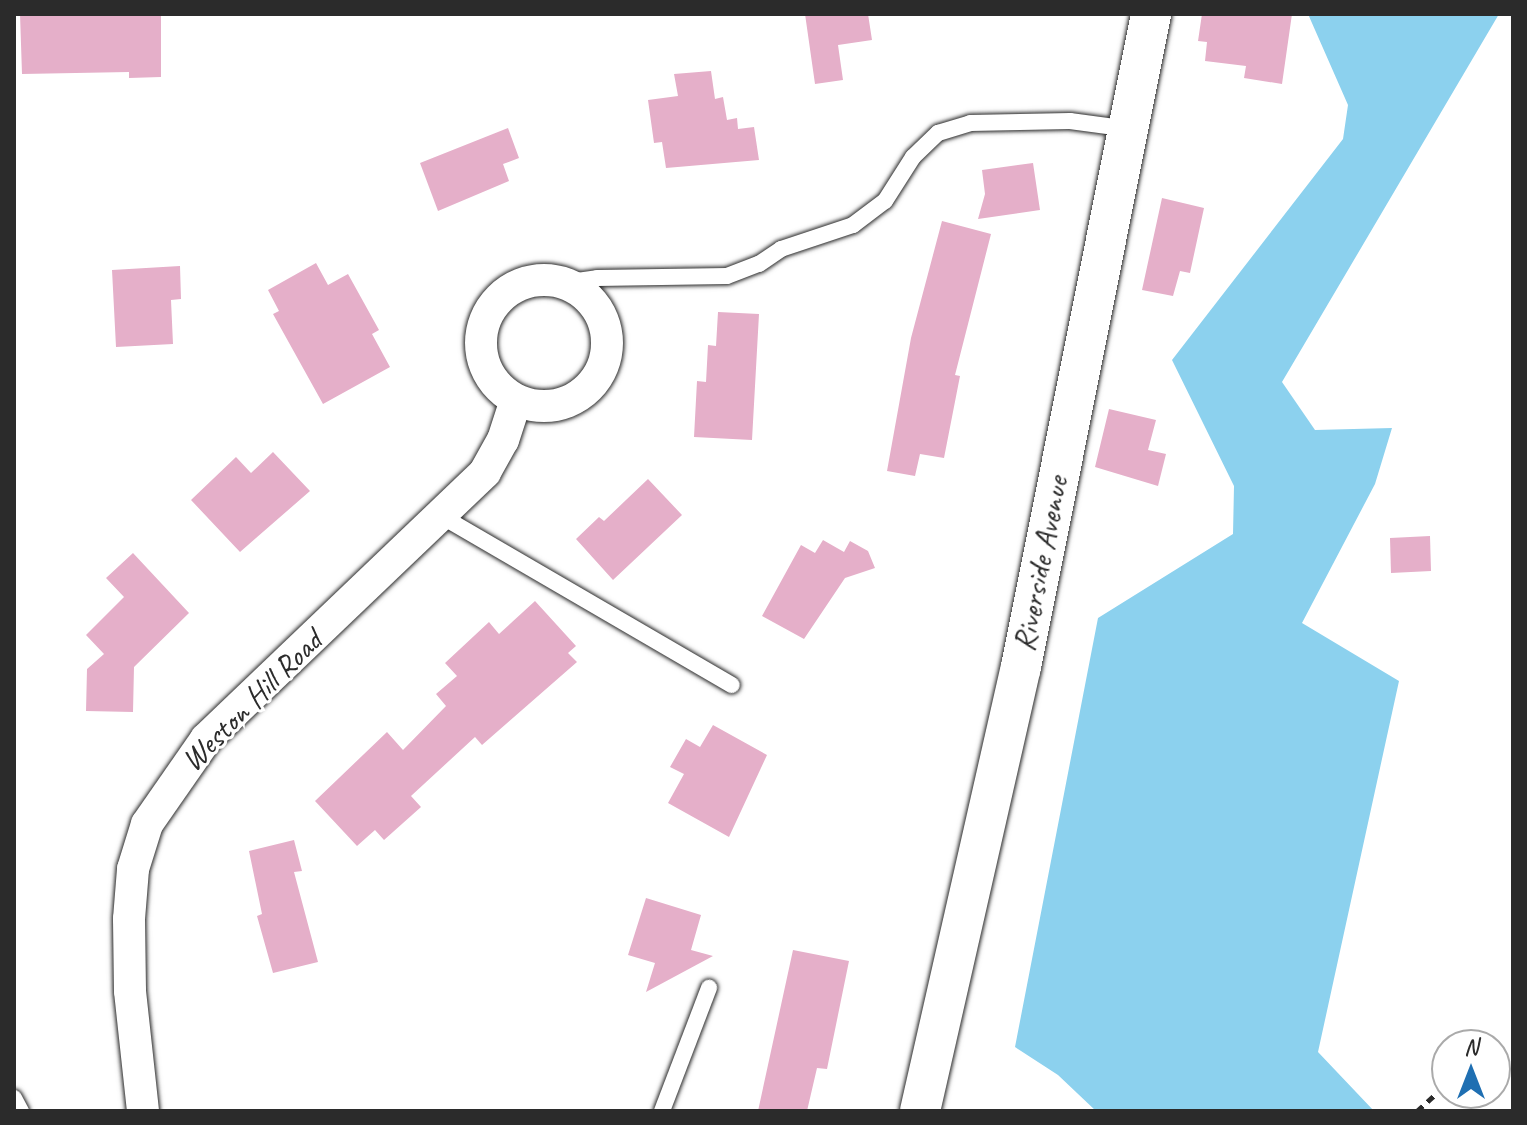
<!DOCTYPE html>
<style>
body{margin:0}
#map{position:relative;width:1527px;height:1125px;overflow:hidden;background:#fff;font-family:Caveat,sans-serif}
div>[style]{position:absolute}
.water>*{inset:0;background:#8cd1ee}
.building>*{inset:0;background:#e5afc9}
.path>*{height:5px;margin-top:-2.5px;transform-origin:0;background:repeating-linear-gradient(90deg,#2b2b2b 0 8px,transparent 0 14px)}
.roads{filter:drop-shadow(0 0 2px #2b2b2b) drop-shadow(0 0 2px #2b2b2b)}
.service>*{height:16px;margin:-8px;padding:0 8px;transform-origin:8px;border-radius:8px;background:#fff}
.minor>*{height:32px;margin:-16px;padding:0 16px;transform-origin:16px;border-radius:16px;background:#fff}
.minor>.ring{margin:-16px;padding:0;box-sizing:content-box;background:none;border:32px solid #fff;border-radius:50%}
.tertiary>*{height:40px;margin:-20px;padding:0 20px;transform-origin:20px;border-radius:20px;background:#fff}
span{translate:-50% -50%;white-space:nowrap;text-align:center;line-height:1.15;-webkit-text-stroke:6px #fff;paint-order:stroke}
.street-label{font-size:32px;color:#2b2b2b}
.frame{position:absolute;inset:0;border:16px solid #2b2b2b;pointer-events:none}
.north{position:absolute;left:1431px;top:1029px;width:80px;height:80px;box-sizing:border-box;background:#fff;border:2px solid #aaa;border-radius:50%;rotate:0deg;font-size:22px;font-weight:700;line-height:32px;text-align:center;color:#2b2b2b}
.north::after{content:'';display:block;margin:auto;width:28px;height:36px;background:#1f6fb2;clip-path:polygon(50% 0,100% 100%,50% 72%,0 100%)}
</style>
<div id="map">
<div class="water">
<div style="clip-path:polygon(1308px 14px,1499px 14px,1282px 382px,1315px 430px,1392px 428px,1375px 484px,1302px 623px,1399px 681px,1318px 1052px,1374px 1111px,1096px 1111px,1058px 1075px,1015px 1047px,1098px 618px,1233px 534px,1234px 486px,1172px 360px,1343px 139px,1348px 105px)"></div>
</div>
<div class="building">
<div style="clip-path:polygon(20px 14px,161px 14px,161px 77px,129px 78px,129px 72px,22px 74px)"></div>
<div style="clip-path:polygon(805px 14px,868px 14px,872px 40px,838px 45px,843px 80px,815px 84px)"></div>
<div style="clip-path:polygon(1202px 14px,1292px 14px,1282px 84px,1244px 78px,1246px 66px,1205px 61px,1207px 42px,1198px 41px)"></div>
<div style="clip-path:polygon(711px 71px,715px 99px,723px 97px,727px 120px,737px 118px,738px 129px,754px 127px,759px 160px,666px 168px,662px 142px,654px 143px,648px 100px,678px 96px,674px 74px)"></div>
<div style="clip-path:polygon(508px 128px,519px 158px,503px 164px,509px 181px,438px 211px,420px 163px)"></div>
<div style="clip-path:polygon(1033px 163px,1040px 210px,978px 219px,985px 194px,982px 170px)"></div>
<div style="clip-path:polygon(1162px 198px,1204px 208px,1190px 273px,1180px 271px,1173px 296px,1142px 290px)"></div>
<div style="clip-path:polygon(942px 221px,991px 234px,955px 375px,960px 376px,944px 458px,920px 454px,915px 476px,887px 471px,911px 338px)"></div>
<div style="clip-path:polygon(316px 263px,328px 285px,348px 274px,379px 330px,372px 334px,390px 367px,323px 404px,273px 314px,279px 311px,268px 290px)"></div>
<div style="clip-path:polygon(180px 266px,181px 299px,171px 300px,173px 344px,116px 347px,112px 270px)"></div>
<div style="clip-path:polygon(718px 312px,759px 314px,752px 440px,694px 437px,697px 381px,706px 382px,708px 345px,716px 346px)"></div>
<div style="clip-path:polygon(1109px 409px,1156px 420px,1148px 450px,1166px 454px,1158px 486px,1095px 467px)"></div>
<div style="clip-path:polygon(273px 452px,310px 491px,240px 552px,191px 500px,236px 457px,251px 473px)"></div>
<div style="clip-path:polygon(648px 479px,682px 515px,613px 580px,576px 539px,599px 517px,604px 521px)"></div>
<div style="clip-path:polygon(1430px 536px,1431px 571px,1391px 573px,1390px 538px)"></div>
<div style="clip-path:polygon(823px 540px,844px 552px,850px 541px,868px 551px,875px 568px,845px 578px,804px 639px,762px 616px,801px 545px,815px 553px)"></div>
<div style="clip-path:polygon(133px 553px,189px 613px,134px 667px,133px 712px,86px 711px,87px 669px,104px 654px,86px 635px,124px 597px,106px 578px)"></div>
<div style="clip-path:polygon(535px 601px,576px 646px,568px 653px,577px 662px,482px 745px,475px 737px,411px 796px,421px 807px,384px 840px,375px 830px,357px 846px,315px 801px,387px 732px,403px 750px,446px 706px,436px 694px,457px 676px,445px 663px,489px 622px,499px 634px)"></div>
<div style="clip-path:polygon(713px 725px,767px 755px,729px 837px,668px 803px,684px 774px,670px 767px,686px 739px,700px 747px)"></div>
<div style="clip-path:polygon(294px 840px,302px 871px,294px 872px,318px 962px,273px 973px,257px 916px,262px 914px,249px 851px)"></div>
<div style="clip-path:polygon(646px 898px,701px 915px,691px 950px,713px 956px,646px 992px,655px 963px,628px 955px)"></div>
<div style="clip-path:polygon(793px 950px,849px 961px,827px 1069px,817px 1068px,807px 1111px,758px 1111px)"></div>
</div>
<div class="path">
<div style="left:1417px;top:1111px;width:27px;rotate:-42deg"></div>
</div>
<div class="roads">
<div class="service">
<div style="left:563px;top:283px;width:34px;rotate:-8deg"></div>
<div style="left:597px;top:278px;width:130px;rotate:-0.9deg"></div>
<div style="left:727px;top:276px;width:34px;rotate:-21deg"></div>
<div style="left:759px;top:264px;width:27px;rotate:-34deg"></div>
<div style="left:781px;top:249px;width:76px;rotate:-18.4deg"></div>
<div style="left:853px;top:225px;width:40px;rotate:-37deg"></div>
<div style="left:885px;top:201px;width:52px;rotate:-57.5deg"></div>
<div style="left:913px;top:157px;width:35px;rotate:-44deg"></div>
<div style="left:938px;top:133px;width:34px;rotate:-17deg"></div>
<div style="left:970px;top:123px;width:100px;rotate:-1.1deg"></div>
<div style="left:1070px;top:121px;width:60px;rotate:7.7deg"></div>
<div style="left:443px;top:517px;width:334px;rotate:30.2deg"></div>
<div style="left:14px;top:1098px;width:15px;rotate:62deg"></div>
<div style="left:662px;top:1111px;width:132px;rotate:-69.1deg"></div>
</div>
<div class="minor">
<div class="ring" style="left:481px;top:280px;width:94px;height:94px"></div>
<div style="left:143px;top:1111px;width:121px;rotate:-96.2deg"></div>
<div style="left:130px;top:991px;width:72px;rotate:-90.8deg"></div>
<div style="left:129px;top:919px;width:50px;rotate:-85.4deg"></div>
<div style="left:133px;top:869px;width:47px;rotate:-72.7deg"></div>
<div style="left:147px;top:824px;width:103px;rotate:-55.2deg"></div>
<div style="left:206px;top:739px;width:386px;rotate:-43.7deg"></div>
<div style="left:485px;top:472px;width:37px;rotate:-61deg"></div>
<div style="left:503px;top:440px;width:42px;rotate:-72deg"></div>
</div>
<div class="tertiary">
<div style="left:920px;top:1111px;width:455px;rotate:-77.2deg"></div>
<div style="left:1021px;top:667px;width:666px;rotate:-78.74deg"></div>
</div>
</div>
<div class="street-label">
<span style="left:1041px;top:564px;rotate:-79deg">Riverside Avenue</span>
<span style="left:252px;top:701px;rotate:-45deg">Weston Hill Road</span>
</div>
<div class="frame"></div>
<div class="north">N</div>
</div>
